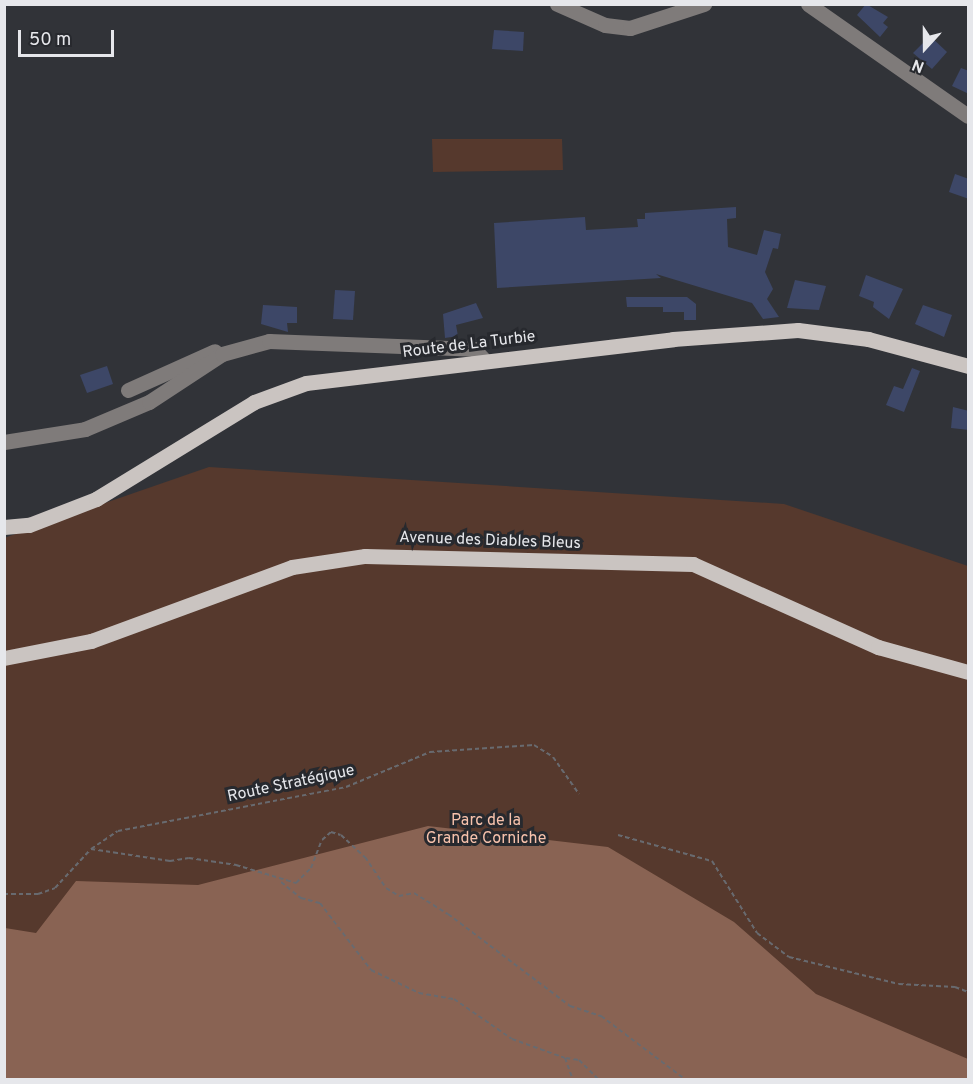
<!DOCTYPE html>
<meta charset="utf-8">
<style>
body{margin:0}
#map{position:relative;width:973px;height:1084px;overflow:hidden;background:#313338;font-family:Overpass,sans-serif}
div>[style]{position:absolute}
.green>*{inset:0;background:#56392d}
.forest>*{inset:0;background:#896353}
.building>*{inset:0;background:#3d4767}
.path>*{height:2px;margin-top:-1px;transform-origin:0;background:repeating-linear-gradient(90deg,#686a6f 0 4.5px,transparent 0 7.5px)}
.minor>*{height:15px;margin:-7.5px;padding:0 7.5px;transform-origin:7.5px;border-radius:7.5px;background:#7f7b7a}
.major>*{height:15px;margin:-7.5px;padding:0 7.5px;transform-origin:7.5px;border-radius:7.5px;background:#cac4c1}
span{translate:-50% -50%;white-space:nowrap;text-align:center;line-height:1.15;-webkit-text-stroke:6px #27292e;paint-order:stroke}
.street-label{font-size:16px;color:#e6e7eb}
.park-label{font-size:16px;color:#f7c2ac}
.frame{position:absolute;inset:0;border:6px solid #e6e7eb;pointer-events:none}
.north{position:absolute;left:895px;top:18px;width:60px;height:60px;-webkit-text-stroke:4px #27292e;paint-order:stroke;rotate:201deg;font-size:16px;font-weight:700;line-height:24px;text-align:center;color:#e6e7eb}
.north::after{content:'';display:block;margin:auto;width:21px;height:27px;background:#e6e7eb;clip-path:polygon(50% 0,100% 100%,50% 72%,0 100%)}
.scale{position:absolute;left:18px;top:30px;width:96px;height:27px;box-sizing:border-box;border:3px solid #e6e7eb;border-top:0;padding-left:8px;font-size:18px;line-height:21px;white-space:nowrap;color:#e6e7eb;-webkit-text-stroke:4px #27292e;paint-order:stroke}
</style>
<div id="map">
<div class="green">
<div style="clip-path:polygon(432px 139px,562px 139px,563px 170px,433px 172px)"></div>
<div style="clip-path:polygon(209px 467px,784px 504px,968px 566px,968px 1079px,5px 1079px,4px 538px)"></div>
</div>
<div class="forest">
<div style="clip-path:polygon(428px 826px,608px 847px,734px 922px,816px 994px,968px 1059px,968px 1079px,5px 1079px,5px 928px,36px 933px,76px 881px,198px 885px)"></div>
</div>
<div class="building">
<div style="clip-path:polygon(866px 4px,888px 17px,883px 23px,888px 27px,880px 37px,857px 15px)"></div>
<div style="clip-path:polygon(494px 30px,524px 32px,523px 51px,492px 49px)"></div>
<div style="clip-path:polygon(930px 36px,947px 52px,932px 69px,913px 53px)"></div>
<div style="clip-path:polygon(961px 68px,969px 71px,969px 94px,952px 86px)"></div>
<div style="clip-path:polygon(955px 174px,969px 179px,969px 199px,949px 192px)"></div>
<div style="clip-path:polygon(736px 207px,736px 218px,727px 219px,728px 247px,757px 255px,764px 230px,781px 234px,778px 249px,773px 248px,765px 272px,773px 289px,767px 299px,779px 317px,763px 319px,752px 303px,656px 274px,661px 278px,497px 288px,494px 223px,585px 217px,586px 230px,638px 227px,637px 219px,645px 219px,645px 213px)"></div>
<div style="clip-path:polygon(866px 275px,903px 289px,889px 319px,873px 307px,874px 302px,859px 296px)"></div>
<div style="clip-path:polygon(795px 280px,826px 286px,819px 310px,787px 308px)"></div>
<div style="clip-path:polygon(335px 290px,355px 291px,353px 320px,333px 319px)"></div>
<div style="clip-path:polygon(626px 297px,687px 297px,696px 304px,696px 320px,684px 320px,684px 312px,663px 312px,663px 307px,627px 307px)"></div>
<div style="clip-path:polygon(476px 303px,483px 318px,456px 325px,458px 336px,445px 338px,443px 314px)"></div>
<div style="clip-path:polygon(263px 305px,297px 307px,297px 323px,287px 323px,288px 332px,261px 324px)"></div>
<div style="clip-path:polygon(923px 305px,952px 315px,944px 337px,915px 324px)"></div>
<div style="clip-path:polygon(107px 366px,113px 384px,87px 393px,80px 375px)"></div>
<div style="clip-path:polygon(912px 368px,920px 371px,904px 412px,886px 405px,894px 386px,903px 389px)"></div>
<div style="clip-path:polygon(953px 407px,969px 411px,969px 430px,951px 428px)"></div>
</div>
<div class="path">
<div style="left:618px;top:835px;width:98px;rotate:15.5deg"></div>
<div style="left:712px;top:861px;width:85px;rotate:58deg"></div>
<div style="left:757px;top:933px;width:40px;rotate:37deg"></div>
<div style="left:789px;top:957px;width:113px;rotate:13.8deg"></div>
<div style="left:899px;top:984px;width:56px;rotate:3.1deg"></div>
<div style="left:955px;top:987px;width:14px;rotate:21deg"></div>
<div style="left:91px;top:849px;width:80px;rotate:8.6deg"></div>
<div style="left:170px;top:861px;width:19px;rotate:-9deg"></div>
<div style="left:189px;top:858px;width:48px;rotate:8.5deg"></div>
<div style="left:236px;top:865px;width:63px;rotate:16.7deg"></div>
<div style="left:296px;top:883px;width:21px;rotate:-45deg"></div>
<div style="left:311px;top:868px;width:30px;rotate:-69deg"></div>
<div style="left:322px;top:840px;width:12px;rotate:-42deg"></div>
<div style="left:331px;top:832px;width:10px;rotate:17deg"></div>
<div style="left:341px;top:835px;width:33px;rotate:43deg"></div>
<div style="left:365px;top:857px;width:37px;rotate:56deg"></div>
<div style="left:386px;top:888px;width:15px;rotate:32deg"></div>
<div style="left:399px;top:896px;width:15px;rotate:-11deg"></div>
<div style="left:414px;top:893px;width:40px;rotate:32deg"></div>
<div style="left:448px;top:914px;width:153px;rotate:37deg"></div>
<div style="left:570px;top:1006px;width:33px;rotate:18deg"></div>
<div style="left:601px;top:1016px;width:106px;rotate:37deg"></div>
<div style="left:281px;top:882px;width:26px;rotate:39deg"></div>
<div style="left:301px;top:898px;width:20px;rotate:15deg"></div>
<div style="left:320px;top:903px;width:84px;rotate:52.7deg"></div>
<div style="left:371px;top:970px;width:53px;rotate:25.6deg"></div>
<div style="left:419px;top:993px;width:36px;rotate:10deg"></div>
<div style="left:454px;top:999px;width:70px;rotate:34.6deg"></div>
<div style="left:512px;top:1039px;width:56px;rotate:19.7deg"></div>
<div style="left:565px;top:1058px;width:23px;rotate:70deg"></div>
<div style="left:4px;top:894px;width:34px"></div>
<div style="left:38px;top:894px;width:18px;rotate:-19deg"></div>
<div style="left:55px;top:888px;width:53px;rotate:-47.3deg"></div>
<div style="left:91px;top:849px;width:32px;rotate:-34deg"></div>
<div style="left:118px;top:831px;width:232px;rotate:-10.9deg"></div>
<div style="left:346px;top:787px;width:91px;rotate:-22.6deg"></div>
<div style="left:430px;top:752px;width:104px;rotate:-3.9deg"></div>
<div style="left:534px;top:745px;width:22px;rotate:32deg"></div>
<div style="left:553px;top:757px;width:45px;rotate:54.9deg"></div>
<div style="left:566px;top:1058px;width:13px;rotate:9deg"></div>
<div style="left:579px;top:1060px;width:28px;rotate:45deg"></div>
</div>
<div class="minor">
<div style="left:557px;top:4px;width:52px;rotate:23.6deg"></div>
<div style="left:605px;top:25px;width:25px;rotate:7deg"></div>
<div style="left:630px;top:28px;width:78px;rotate:-18deg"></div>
<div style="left:808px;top:4px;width:195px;rotate:35deg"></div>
<div style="left:128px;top:390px;width:95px;rotate:-24.1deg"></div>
<div style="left:4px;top:442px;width:82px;rotate:-9.1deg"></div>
<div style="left:85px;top:429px;width:69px;rotate:-22.9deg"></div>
<div style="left:149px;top:402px;width:87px;rotate:-33.3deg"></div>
<div style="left:222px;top:354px;width:49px;rotate:-15.5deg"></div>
<div style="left:269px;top:341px;width:205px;rotate:2.2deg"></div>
<div style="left:474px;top:349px;width:16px;rotate:47deg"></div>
</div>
<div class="major">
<div style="left:4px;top:527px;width:25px;rotate:-5deg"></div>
<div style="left:29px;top:525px;width:72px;rotate:-21.2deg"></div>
<div style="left:96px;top:499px;width:185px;rotate:-31.5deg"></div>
<div style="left:254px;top:402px;width:55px;rotate:-20.1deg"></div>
<div style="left:306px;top:383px;width:370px;rotate:-6.8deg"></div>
<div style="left:673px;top:339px;width:125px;rotate:-4.1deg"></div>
<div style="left:798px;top:330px;width:71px;rotate:7.3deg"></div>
<div style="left:868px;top:339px;width:104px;rotate:15.1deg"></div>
<div style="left:4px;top:658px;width:89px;rotate:-11.1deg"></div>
<div style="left:91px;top:641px;width:214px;rotate:-20.2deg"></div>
<div style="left:292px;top:567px;width:74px;rotate:-8.6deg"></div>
<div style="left:365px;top:556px;width:328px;rotate:1.4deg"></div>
<div style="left:693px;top:564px;width:203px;rotate:24.2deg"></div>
<div style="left:878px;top:647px;width:93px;rotate:15.5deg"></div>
</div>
<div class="street-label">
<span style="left:469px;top:345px;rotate:-7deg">Route de La Turbie</span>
<span style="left:490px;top:541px;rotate:2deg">Avenue des Diables Bleus</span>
<span style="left:291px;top:784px;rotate:-12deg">Route Stratégique</span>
</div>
<div class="park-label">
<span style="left:486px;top:830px">Parc de la<br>Grande Corniche</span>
</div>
<div class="frame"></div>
<div class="north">N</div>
<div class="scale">50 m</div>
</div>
